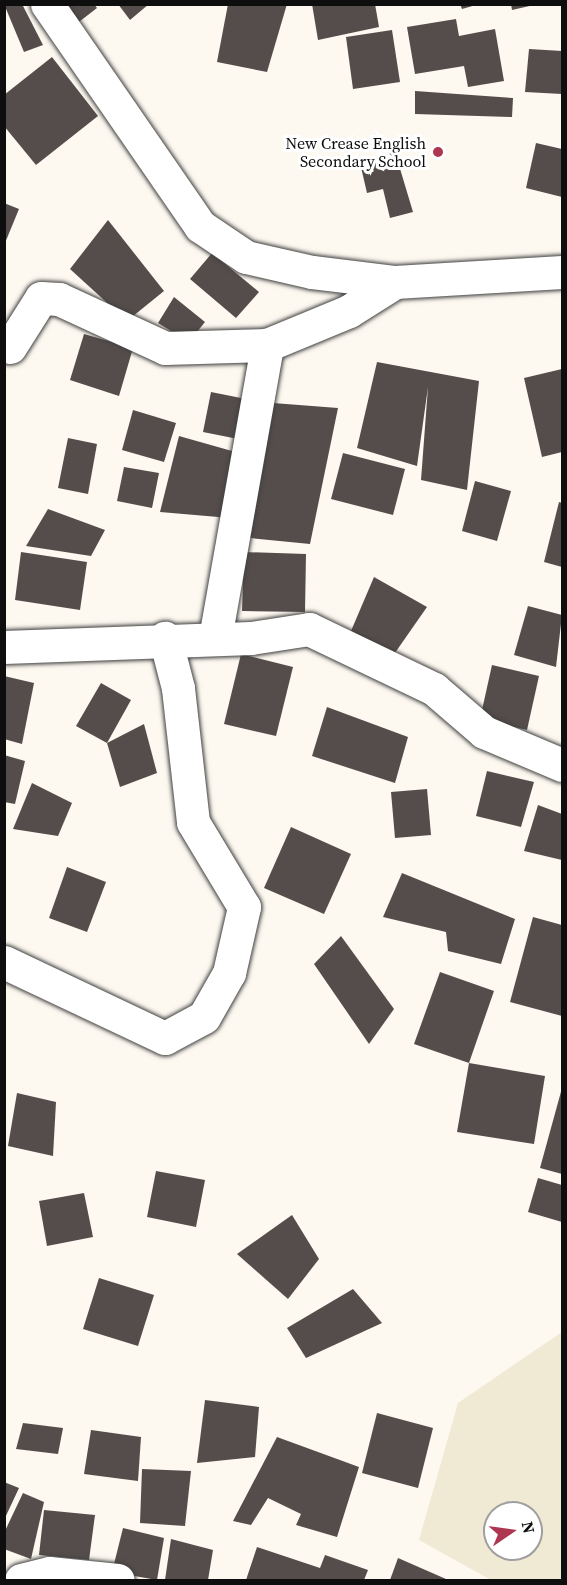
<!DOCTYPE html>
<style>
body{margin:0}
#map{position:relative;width:567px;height:1585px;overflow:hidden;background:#fdf8f0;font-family:"Source Serif 4",serif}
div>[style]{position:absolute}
.farmland>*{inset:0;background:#f0e9d3}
.building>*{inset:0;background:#554d4b}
.roads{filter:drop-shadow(0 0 2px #414141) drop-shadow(0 0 2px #414141)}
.minor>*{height:33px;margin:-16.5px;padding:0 16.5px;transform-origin:16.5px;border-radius:16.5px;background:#fff}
.dots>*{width:16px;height:16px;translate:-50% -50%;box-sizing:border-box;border:3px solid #fff;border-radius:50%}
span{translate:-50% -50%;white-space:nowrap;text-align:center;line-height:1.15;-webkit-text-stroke:6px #fff;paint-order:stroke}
.poi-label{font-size:16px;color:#0e0e0e}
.right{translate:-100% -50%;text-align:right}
.frame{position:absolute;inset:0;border:6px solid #0e0e0e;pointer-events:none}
.north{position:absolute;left:483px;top:1501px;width:60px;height:60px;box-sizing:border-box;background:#fff;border:2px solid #9f9f9f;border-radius:50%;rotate:77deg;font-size:16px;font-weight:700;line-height:24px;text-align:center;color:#0e0e0e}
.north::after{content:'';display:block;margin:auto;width:21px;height:27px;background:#ad3650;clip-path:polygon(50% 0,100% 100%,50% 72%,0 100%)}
</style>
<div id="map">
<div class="farmland">
<div style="clip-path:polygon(evenodd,562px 1332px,562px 1580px,491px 1580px,419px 1540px,458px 1403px,562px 1332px,495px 1513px,531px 1513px,531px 1549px,495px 1549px,495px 1513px)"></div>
</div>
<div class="building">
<div style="clip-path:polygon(4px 4px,22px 4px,43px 45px,24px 52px)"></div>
<div style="clip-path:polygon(58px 4px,94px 4px,97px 8px,75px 25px)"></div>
<div style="clip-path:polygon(118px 4px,149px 4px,130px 20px)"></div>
<div style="clip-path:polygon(228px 4px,287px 4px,267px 72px,217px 62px)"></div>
<div style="clip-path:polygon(312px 4px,375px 4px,379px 27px,318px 40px)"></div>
<div style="clip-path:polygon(460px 4px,476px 4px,476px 5px,462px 9px)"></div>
<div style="clip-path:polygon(511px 4px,534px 4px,534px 5px,512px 10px)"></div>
<div style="clip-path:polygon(456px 19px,459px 36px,495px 29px,504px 81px,468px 87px,464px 66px,415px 74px,407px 27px)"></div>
<div style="clip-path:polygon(392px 30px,400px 82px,353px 89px,346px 37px)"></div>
<div style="clip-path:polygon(529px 49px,562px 51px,562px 94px,525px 92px)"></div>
<div style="clip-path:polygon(52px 57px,98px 116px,36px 165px,4px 126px,4px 95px)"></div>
<div style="clip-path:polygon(415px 91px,513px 98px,512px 117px,415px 114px)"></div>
<div style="clip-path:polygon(536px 143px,562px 149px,562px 197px,526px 188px)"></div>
<div style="clip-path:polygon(395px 152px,413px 212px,390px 218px,383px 189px,367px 193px,360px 163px)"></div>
<div style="clip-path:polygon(4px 203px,19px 209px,5px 243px,4px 243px)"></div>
<div style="clip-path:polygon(108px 220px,164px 291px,127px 321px,70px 269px)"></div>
<div style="clip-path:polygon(212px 253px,259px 292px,236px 318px,190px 279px)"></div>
<div style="clip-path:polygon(174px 297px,205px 322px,189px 342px,158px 323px)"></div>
<div style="clip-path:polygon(84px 334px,133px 348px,119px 396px,70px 380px)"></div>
<div style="clip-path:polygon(377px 362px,479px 381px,467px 490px,421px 480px,428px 387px,417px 466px,357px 448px)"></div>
<div style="clip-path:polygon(562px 369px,562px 452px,542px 457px,524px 378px)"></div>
<div style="clip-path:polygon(211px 392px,246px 399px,238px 439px,203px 432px)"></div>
<div style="clip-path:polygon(273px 403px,338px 408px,310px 544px,250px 538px)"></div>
<div style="clip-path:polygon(133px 410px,176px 423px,164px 462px,122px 450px)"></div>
<div style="clip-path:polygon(179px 436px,239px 453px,230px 518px,160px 512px)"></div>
<div style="clip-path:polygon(68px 438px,97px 444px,88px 494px,58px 488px)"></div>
<div style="clip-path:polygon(343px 453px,405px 469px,393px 515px,331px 499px)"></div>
<div style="clip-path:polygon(124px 467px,159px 473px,152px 508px,117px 501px)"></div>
<div style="clip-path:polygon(475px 481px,511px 491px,497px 541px,462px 531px)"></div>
<div style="clip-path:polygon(559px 502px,562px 503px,562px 567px,544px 562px)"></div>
<div style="clip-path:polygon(48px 509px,105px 530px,91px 556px,26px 546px)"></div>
<div style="clip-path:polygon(21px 552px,87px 562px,80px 610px,15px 600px)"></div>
<div style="clip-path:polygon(244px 552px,306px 554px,305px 612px,242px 611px)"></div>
<div style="clip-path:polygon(374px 577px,427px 607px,390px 660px,348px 638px)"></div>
<div style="clip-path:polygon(528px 606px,562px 615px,556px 667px,514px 655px)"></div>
<div style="clip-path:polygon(241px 654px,293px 667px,276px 736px,224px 724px)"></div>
<div style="clip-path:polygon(492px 665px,539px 676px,527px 730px,480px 719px)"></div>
<div style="clip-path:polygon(4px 676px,34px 683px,22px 744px,4px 739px)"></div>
<div style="clip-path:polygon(101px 683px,131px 700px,107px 743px,76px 726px)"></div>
<div style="clip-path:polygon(327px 707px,408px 737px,395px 783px,312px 756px)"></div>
<div style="clip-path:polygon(144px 724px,157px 773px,120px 787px,107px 743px)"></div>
<div style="clip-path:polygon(4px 755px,25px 761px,15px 804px,4px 802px)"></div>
<div style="clip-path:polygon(487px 771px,534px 782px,521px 827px,476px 816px)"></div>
<div style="clip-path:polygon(32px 783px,72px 803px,58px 836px,13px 829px)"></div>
<div style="clip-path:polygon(427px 789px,431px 835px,395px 838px,391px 792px)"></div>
<div style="clip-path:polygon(538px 805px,562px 814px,562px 860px,524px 851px)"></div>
<div style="clip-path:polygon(291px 827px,351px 854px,324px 914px,264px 888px)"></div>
<div style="clip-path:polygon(67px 867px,106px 882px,87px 932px,49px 918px)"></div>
<div style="clip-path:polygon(402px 873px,515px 919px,501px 964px,448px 951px,446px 932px,383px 917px)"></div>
<div style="clip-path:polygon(533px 917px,562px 925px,562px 1016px,510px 1002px)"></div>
<div style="clip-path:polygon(341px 936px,394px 1009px,369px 1044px,314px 964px)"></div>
<div style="clip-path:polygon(440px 972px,494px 991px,469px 1063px,414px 1044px)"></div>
<div style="clip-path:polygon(469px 1063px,545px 1076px,534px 1144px,457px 1132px)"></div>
<div style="clip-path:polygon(562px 1088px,562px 1174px,540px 1168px)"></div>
<div style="clip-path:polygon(17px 1093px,56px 1102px,53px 1156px,8px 1146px)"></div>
<div style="clip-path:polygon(156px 1171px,205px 1180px,196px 1227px,147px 1217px)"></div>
<div style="clip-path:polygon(538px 1178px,562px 1185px,562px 1222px,528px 1212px)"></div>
<div style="clip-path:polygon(84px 1193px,93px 1237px,47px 1246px,39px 1201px)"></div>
<div style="clip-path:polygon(292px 1215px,319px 1259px,288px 1299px,237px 1254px)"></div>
<div style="clip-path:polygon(99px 1278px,154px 1295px,138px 1346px,83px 1329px)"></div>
<div style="clip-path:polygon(353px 1289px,382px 1323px,306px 1358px,287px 1328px)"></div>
<div style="clip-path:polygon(205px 1400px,259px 1407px,255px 1457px,197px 1463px)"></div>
<div style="clip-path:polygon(377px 1413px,433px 1428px,418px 1488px,362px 1473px)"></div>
<div style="clip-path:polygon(23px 1423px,63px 1428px,58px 1454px,16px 1449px)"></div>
<div style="clip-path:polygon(91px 1430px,141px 1437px,138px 1481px,84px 1474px)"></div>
<div style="clip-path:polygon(277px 1437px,359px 1467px,337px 1537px,296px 1525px,301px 1514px,268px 1498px,251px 1525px,233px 1521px)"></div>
<div style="clip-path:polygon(142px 1469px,191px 1471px,185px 1526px,140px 1523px)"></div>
<div style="clip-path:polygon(4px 1482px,19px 1488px,4px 1520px)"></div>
<div style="clip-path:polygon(23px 1493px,44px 1502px,31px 1559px,4px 1549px,4px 1533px)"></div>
<div style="clip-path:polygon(44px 1510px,95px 1515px,89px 1560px,39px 1555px)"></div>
<div style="clip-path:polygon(123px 1528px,164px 1538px,157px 1580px,112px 1572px)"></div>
<div style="clip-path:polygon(171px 1539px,213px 1550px,208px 1580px,165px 1580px)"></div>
<div style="clip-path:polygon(257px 1547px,320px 1568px,325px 1555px,368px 1570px,364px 1580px,246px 1580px)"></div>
<div style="clip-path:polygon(398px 1558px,446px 1579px,445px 1580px,390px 1580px)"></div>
</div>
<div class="roads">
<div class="minor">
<div style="left:47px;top:4px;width:270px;rotate:55.4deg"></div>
<div style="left:200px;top:226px;width:55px;rotate:34deg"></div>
<div style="left:246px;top:257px;width:68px;rotate:12.8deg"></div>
<div style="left:312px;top:272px;width:84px;rotate:6.9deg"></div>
<div style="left:395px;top:282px;width:167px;rotate:-3.4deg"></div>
<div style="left:10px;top:347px;width:58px;rotate:-57.7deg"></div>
<div style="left:41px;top:298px;width:18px;rotate:3deg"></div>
<div style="left:59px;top:299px;width:117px;rotate:24.8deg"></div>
<div style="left:165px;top:348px;width:102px;rotate:-1.7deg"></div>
<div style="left:267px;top:345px;width:89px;rotate:-22.5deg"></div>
<div style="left:349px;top:311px;width:54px;rotate:-32.2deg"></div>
<div style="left:215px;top:638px;width:298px;rotate:-79.9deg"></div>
<div style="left:4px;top:647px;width:247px;rotate:-2.1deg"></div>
<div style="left:251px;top:638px;width:59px;rotate:-8.8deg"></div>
<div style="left:309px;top:629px;width:139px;rotate:25.6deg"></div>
<div style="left:434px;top:689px;width:66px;rotate:40.7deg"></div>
<div style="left:484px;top:732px;width:85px;rotate:22.9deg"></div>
<div style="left:4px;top:962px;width:178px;rotate:25.3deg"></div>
<div style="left:165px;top:1038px;width:44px;rotate:-28.3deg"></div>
<div style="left:204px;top:1017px;width:51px;rotate:-60.4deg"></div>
<div style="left:229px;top:973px;width:68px;rotate:-77.2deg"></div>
<div style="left:244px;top:907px;width:99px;rotate:-121deg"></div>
<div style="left:193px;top:822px;width:135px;rotate:-96.4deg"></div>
<div style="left:178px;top:688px;width:52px;rotate:-104.6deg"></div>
<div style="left:21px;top:1580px;width:29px;rotate:-14deg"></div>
<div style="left:49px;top:1573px;width:69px;rotate:5.8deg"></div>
</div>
</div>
<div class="dots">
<div style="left:438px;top:152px;background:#ad3650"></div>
</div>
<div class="poi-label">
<span class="right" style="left:426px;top:152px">New Crease English<br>Secondary School</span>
</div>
<div class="frame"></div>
<div class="north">N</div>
</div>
